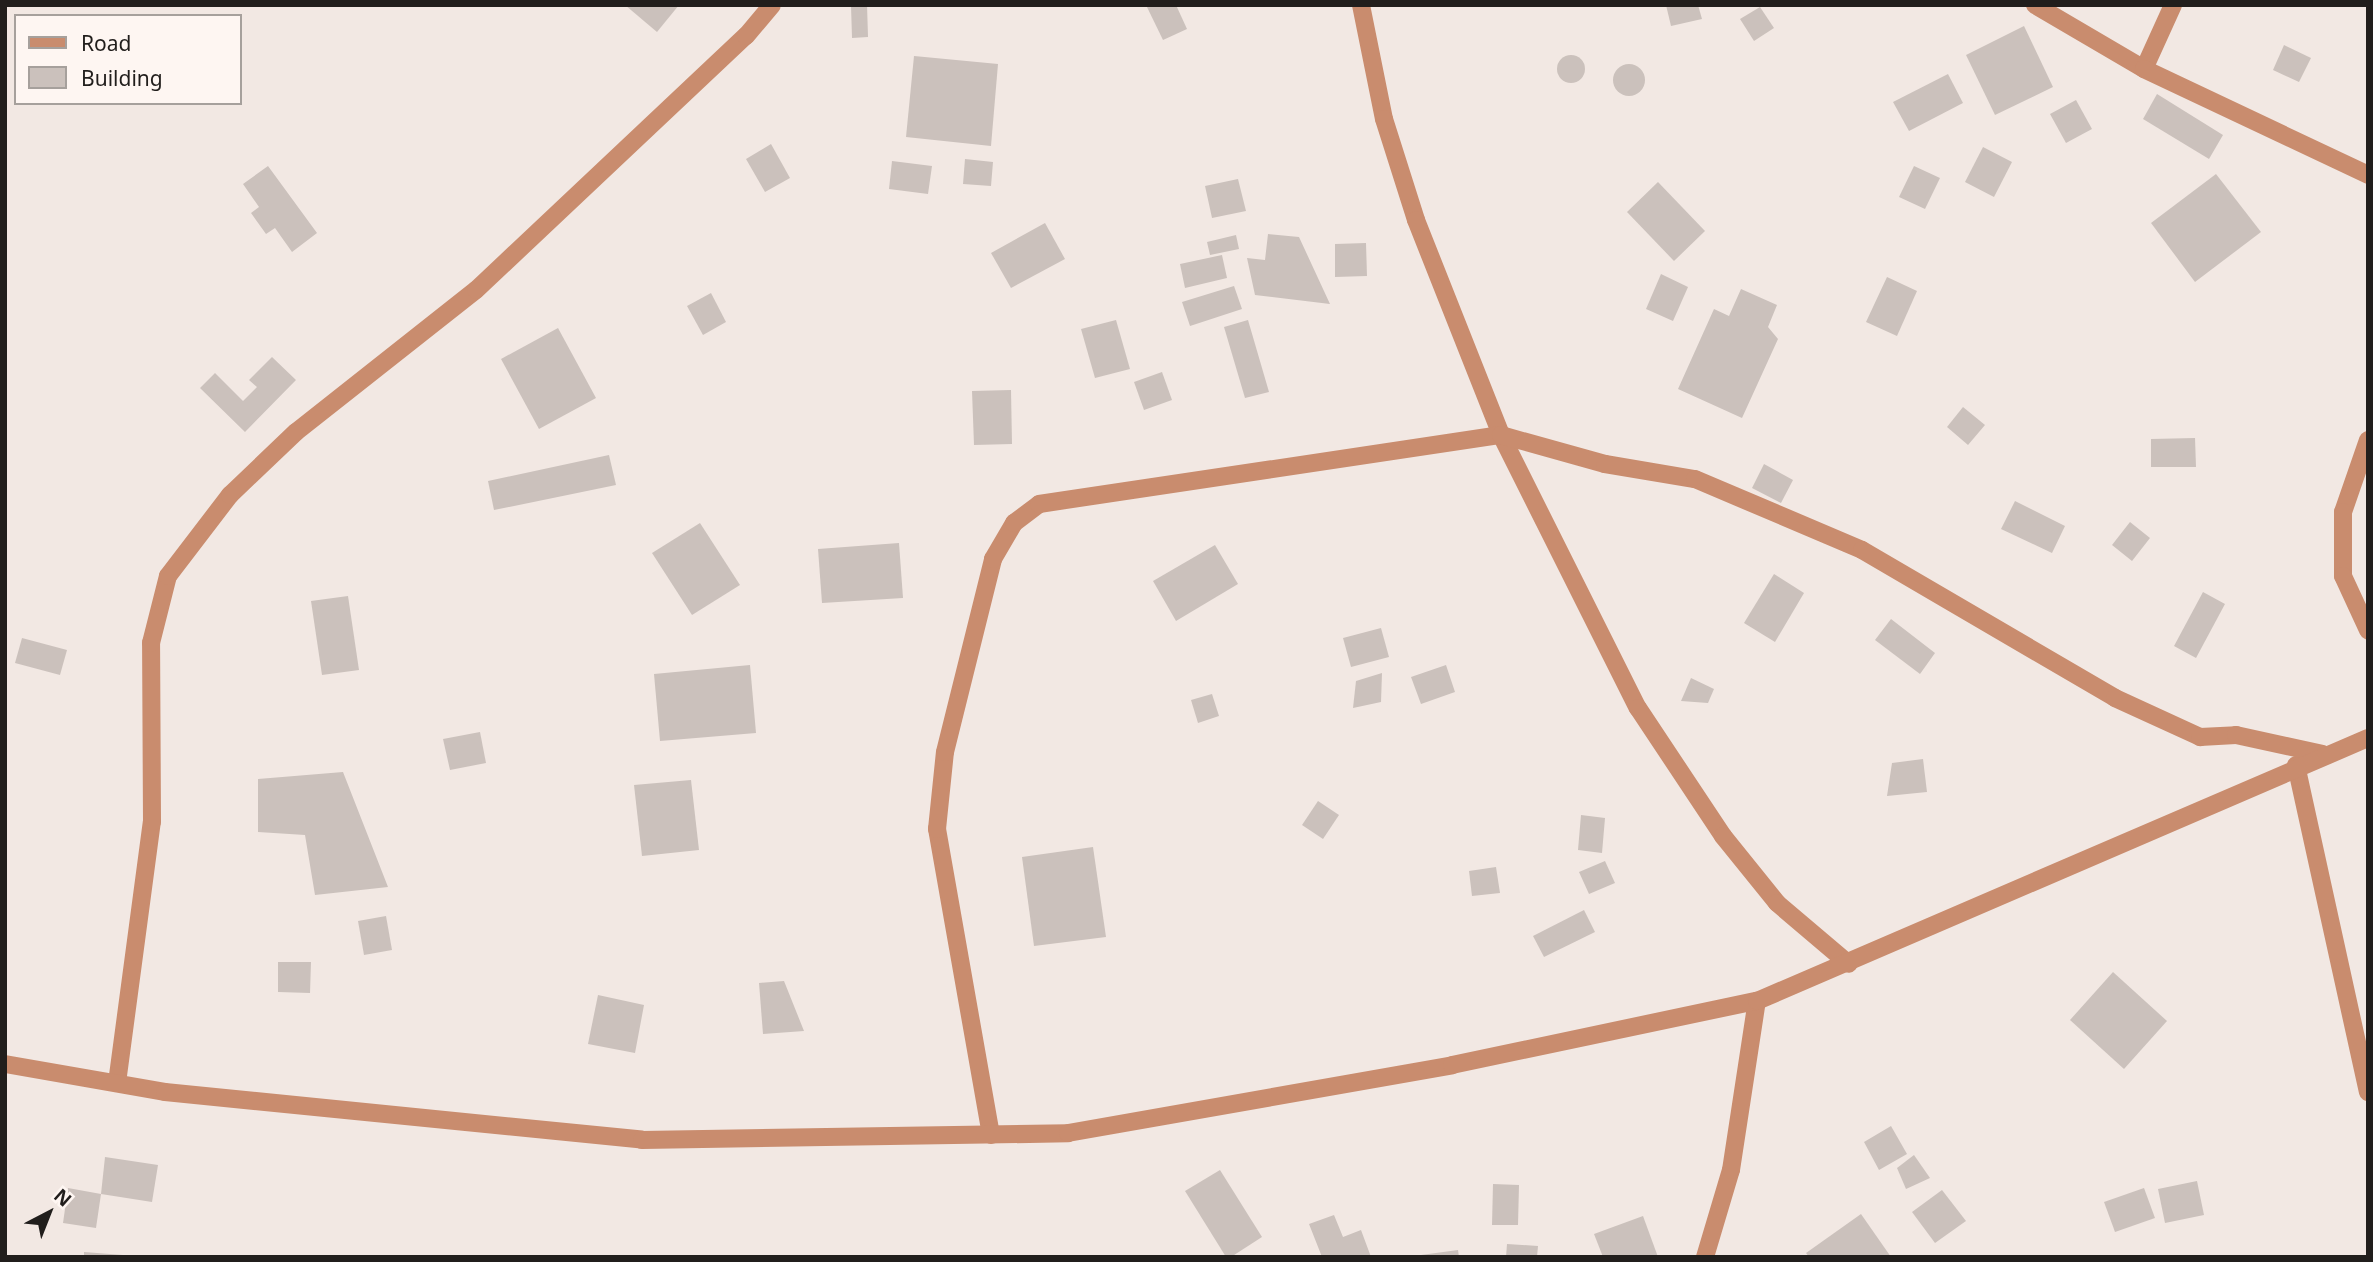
<!DOCTYPE html>
<style>
body{margin:0}
#map{position:relative;width:2373px;height:1262px;overflow:hidden;background:#f2e8e3;font-family:"Noto Sans",sans-serif}
div>[style]{position:absolute}
.building>*{inset:0;background:#cbc1bc}
.round{border-radius:50%}
.minor>*{height:18px;margin:-9px;padding:0 9px;transform-origin:9px;border-radius:9px;background:#c98c6e}
.tertiary>*{height:18px;margin:-9px;padding:0 9px;transform-origin:9px;border-radius:9px;background:#c98c6e}
span{translate:-50% -50%;white-space:nowrap;text-align:center;line-height:1.15;-webkit-text-stroke:5px #fef6f2;paint-order:stroke}
.frame{position:absolute;inset:0;border:7px solid #211e1c;pointer-events:none}
.legend{position:absolute;left:14px;top:14px;width:228px;height:91px;box-sizing:border-box;background:#fef6f2;border:2px solid #a6a09c;margin:0;padding:9px 12px;list-style:none;font-size:21px;color:#211e1c}
.legend li{display:flex;align-items:center;gap:14px;height:35px}
.legend b{width:35px;border:2px solid #a6a09c}
.north{position:absolute;left:14px;top:1178px;width:70px;height:70px;-webkit-text-stroke:5px #fef6f2;paint-order:stroke;rotate:42deg;font-size:19px;font-weight:700;line-height:28px;text-align:center;color:#211e1c}
.north::after{content:'';display:block;margin:auto;width:24px;height:32px;background:#211e1c;clip-path:polygon(50% 0,100% 100%,50% 72%,0 100%)}
</style>
<div id="map">
<div class="building">
<div style="clip-path:polygon(625px 5px,679px 5px,657px 32px)"></div>
<div style="clip-path:polygon(851px 5px,867px 5px,868px 37px,852px 38px)"></div>
<div style="clip-path:polygon(1146px 5px,1176px 5px,1187px 29px,1163px 40px)"></div>
<div style="clip-path:polygon(1666px 5px,1698px 5px,1702px 19px,1671px 26px)"></div>
<div style="clip-path:polygon(1760px 7px,1774px 28px,1754px 41px,1740px 19px)"></div>
<div style="clip-path:polygon(2024px 26px,2053px 87px,1995px 115px,1966px 55px)"></div>
<div style="clip-path:polygon(2284px 45px,2311px 58px,2299px 82px,2273px 70px)"></div>
<div class="round" style="left:1557px;top:55px;width:28px;height:28px"></div>
<div style="clip-path:polygon(914px 56px,998px 64px,991px 146px,906px 137px)"></div>
<div class="round" style="left:1613px;top:64px;width:32px;height:32px"></div>
<div style="clip-path:polygon(1948px 74px,1963px 103px,1909px 131px,1893px 102px)"></div>
<div style="clip-path:polygon(2157px 94px,2223px 135px,2209px 159px,2143px 119px)"></div>
<div style="clip-path:polygon(2076px 100px,2092px 129px,2066px 143px,2050px 114px)"></div>
<div style="clip-path:polygon(771px 144px,790px 178px,765px 192px,746px 159px)"></div>
<div style="clip-path:polygon(1983px 147px,2012px 162px,1994px 197px,1965px 182px)"></div>
<div style="clip-path:polygon(965px 159px,993px 162px,991px 186px,963px 184px)"></div>
<div style="clip-path:polygon(892px 161px,932px 166px,928px 194px,889px 189px)"></div>
<div style="clip-path:polygon(268px 166px,317px 233px,292px 252px,275px 228px,266px 234px,251px 213px,259px 207px,243px 184px)"></div>
<div style="clip-path:polygon(1914px 166px,1940px 178px,1925px 209px,1899px 197px)"></div>
<div style="clip-path:polygon(2216px 174px,2261px 232px,2195px 282px,2151px 223px)"></div>
<div style="clip-path:polygon(1238px 179px,1246px 211px,1212px 218px,1205px 186px)"></div>
<div style="clip-path:polygon(1658px 182px,1705px 231px,1674px 261px,1627px 212px)"></div>
<div style="clip-path:polygon(1045px 223px,1065px 259px,1011px 288px,991px 253px)"></div>
<div style="clip-path:polygon(1268px 234px,1299px 237px,1330px 304px,1255px 295px,1247px 258px,1265px 260px)"></div>
<div style="clip-path:polygon(1236px 235px,1239px 249px,1210px 255px,1207px 242px)"></div>
<div style="clip-path:polygon(1366px 243px,1367px 276px,1335px 277px,1335px 244px)"></div>
<div style="clip-path:polygon(1222px 255px,1227px 278px,1185px 288px,1180px 264px)"></div>
<div style="clip-path:polygon(1661px 274px,1688px 287px,1673px 321px,1646px 309px)"></div>
<div style="clip-path:polygon(1887px 277px,1917px 291px,1897px 336px,1866px 322px)"></div>
<div style="clip-path:polygon(1234px 286px,1242px 309px,1190px 326px,1182px 302px)"></div>
<div style="clip-path:polygon(1741px 289px,1777px 305px,1768px 327px,1778px 339px,1742px 418px,1678px 389px,1714px 309px,1729px 316px)"></div>
<div style="clip-path:polygon(711px 293px,726px 322px,703px 335px,687px 306px)"></div>
<div style="clip-path:polygon(1116px 320px,1130px 369px,1095px 378px,1081px 329px)"></div>
<div style="clip-path:polygon(1248px 320px,1269px 392px,1245px 398px,1224px 327px)"></div>
<div style="clip-path:polygon(558px 328px,596px 398px,539px 429px,501px 359px)"></div>
<div style="clip-path:polygon(272px 357px,296px 380px,245px 432px,200px 388px,215px 373px,243px 401px,257px 387px,249px 380px)"></div>
<div style="clip-path:polygon(1162px 372px,1172px 400px,1144px 410px,1134px 382px)"></div>
<div style="clip-path:polygon(1011px 390px,1012px 444px,974px 445px,972px 391px)"></div>
<div style="clip-path:polygon(1963px 407px,1985px 425px,1968px 445px,1947px 427px)"></div>
<div style="clip-path:polygon(2195px 438px,2196px 467px,2151px 467px,2151px 439px)"></div>
<div style="clip-path:polygon(609px 455px,616px 485px,494px 510px,488px 481px)"></div>
<div style="clip-path:polygon(1764px 464px,1793px 480px,1781px 503px,1752px 488px)"></div>
<div style="clip-path:polygon(2015px 501px,2065px 526px,2052px 553px,2001px 529px)"></div>
<div style="clip-path:polygon(2130px 522px,2150px 538px,2132px 561px,2112px 545px)"></div>
<div style="clip-path:polygon(700px 523px,740px 585px,692px 615px,652px 553px)"></div>
<div style="clip-path:polygon(899px 543px,903px 598px,822px 603px,818px 549px)"></div>
<div style="clip-path:polygon(1215px 545px,1238px 584px,1176px 621px,1153px 581px)"></div>
<div style="clip-path:polygon(1774px 574px,1804px 593px,1775px 642px,1744px 623px)"></div>
<div style="clip-path:polygon(2203px 592px,2225px 604px,2196px 658px,2174px 646px)"></div>
<div style="clip-path:polygon(348px 596px,359px 670px,322px 675px,311px 601px)"></div>
<div style="clip-path:polygon(1891px 619px,1935px 653px,1920px 674px,1875px 640px)"></div>
<div style="clip-path:polygon(1381px 628px,1389px 657px,1351px 667px,1343px 638px)"></div>
<div style="clip-path:polygon(22px 638px,67px 650px,60px 675px,15px 663px)"></div>
<div style="clip-path:polygon(750px 665px,756px 733px,660px 741px,654px 674px)"></div>
<div style="clip-path:polygon(1446px 665px,1455px 692px,1421px 704px,1411px 677px)"></div>
<div style="clip-path:polygon(1382px 673px,1381px 702px,1353px 708px,1356px 681px)"></div>
<div style="clip-path:polygon(1691px 678px,1714px 689px,1708px 703px,1681px 701px)"></div>
<div style="clip-path:polygon(1212px 694px,1219px 716px,1198px 723px,1191px 700px)"></div>
<div style="clip-path:polygon(480px 732px,486px 763px,450px 770px,443px 739px)"></div>
<div style="clip-path:polygon(1923px 759px,1927px 792px,1887px 796px,1892px 763px)"></div>
<div style="clip-path:polygon(343px 772px,388px 887px,315px 895px,305px 835px,258px 832px,258px 779px)"></div>
<div style="clip-path:polygon(691px 780px,699px 850px,642px 856px,634px 785px)"></div>
<div style="clip-path:polygon(1318px 801px,1339px 815px,1323px 839px,1302px 825px)"></div>
<div style="clip-path:polygon(1581px 815px,1605px 818px,1602px 853px,1578px 850px)"></div>
<div style="clip-path:polygon(1093px 847px,1106px 937px,1034px 946px,1022px 857px)"></div>
<div style="clip-path:polygon(1605px 861px,1615px 883px,1589px 894px,1579px 872px)"></div>
<div style="clip-path:polygon(1496px 867px,1500px 893px,1472px 896px,1469px 871px)"></div>
<div style="clip-path:polygon(1584px 910px,1595px 932px,1544px 957px,1533px 936px)"></div>
<div style="clip-path:polygon(386px 916px,392px 950px,364px 955px,358px 921px)"></div>
<div style="clip-path:polygon(278px 962px,311px 962px,310px 993px,278px 992px)"></div>
<div style="clip-path:polygon(2113px 972px,2167px 1021px,2124px 1069px,2070px 1020px)"></div>
<div style="clip-path:polygon(784px 981px,804px 1031px,763px 1034px,759px 983px)"></div>
<div style="clip-path:polygon(598px 995px,644px 1005px,635px 1053px,588px 1044px)"></div>
<div style="clip-path:polygon(1891px 1126px,1907px 1154px,1879px 1170px,1864px 1142px)"></div>
<div style="clip-path:polygon(1914px 1155px,1930px 1178px,1906px 1189px,1897px 1168px)"></div>
<div style="clip-path:polygon(105px 1157px,158px 1165px,152px 1202px,101px 1194px)"></div>
<div style="clip-path:polygon(1220px 1170px,1262px 1237px,1231px 1257px,1226px 1257px,1185px 1191px)"></div>
<div style="clip-path:polygon(2197px 1181px,2204px 1215px,2165px 1223px,2158px 1189px)"></div>
<div style="clip-path:polygon(1493px 1184px,1519px 1185px,1518px 1225px,1492px 1225px)"></div>
<div style="clip-path:polygon(68px 1188px,101px 1194px,96px 1228px,63px 1223px)"></div>
<div style="clip-path:polygon(2144px 1188px,2155px 1218px,2115px 1232px,2104px 1202px)"></div>
<div style="clip-path:polygon(1942px 1190px,1966px 1221px,1935px 1243px,1912px 1212px)"></div>
<div style="clip-path:polygon(1861px 1214px,1891px 1257px,1809px 1257px,1806px 1253px)"></div>
<div style="clip-path:polygon(1334px 1215px,1343px 1237px,1361px 1230px,1371px 1257px,1322px 1257px,1309px 1224px)"></div>
<div style="clip-path:polygon(1643px 1216px,1658px 1257px,1603px 1257px,1594px 1234px)"></div>
<div style="clip-path:polygon(1507px 1244px,1538px 1246px,1537px 1257px,1506px 1257px)"></div>
<div style="clip-path:polygon(1458px 1250px,1459px 1257px,1421px 1257px,1421px 1255px)"></div>
<div style="clip-path:polygon(84px 1252px,123px 1255px,123px 1257px,84px 1257px)"></div>
</div>
<div class="minor">
<div style="left:1361px;top:5px;width:116px;rotate:78.6deg"></div>
<div style="left:1384px;top:119px;width:106px;rotate:72.4deg"></div>
<div style="left:1416px;top:220px;width:231px;rotate:68.4deg"></div>
<div style="left:1501px;top:435px;width:305px;rotate:63.4deg"></div>
<div style="left:1638px;top:708px;width:154px;rotate:56.4deg"></div>
<div style="left:1723px;top:836px;width:86px;rotate:51.1deg"></div>
<div style="left:1777px;top:903px;width:94px;rotate:40.3deg"></div>
<div style="left:2035px;top:5px;width:126px;rotate:30.4deg"></div>
<div style="left:2173px;top:5px;width:70px;rotate:114.4deg"></div>
<div style="left:2144px;top:69px;width:248px;rotate:25.3deg"></div>
<div style="left:2368px;top:440px;width:76px;rotate:109.1deg"></div>
<div style="left:2343px;top:512px;width:64px;rotate:90deg"></div>
<div style="left:2343px;top:576px;width:60px;rotate:65.2deg"></div>
<div style="left:2296px;top:765px;width:335px;rotate:77.6deg"></div>
<div style="left:117px;top:1083px;width:263px;rotate:-82.4deg"></div>
<div style="left:152px;top:822px;width:179px;rotate:-90.3deg"></div>
<div style="left:151px;top:643px;width:69px;rotate:-75.8deg"></div>
<div style="left:168px;top:576px;width:102px;rotate:-52.6deg"></div>
<div style="left:230px;top:495px;width:91px;rotate:-43.7deg"></div>
<div style="left:296px;top:432px;width:229px;rotate:-38.3deg"></div>
<div style="left:476px;top:290px;width:371px;rotate:-43.3deg"></div>
<div style="left:746px;top:36px;width:40px;rotate:-50deg"></div>
<div style="left:991px;top:1135px;width:311px;rotate:-100deg"></div>
<div style="left:937px;top:829px;width:77px;rotate:-84.1deg"></div>
<div style="left:945px;top:752px;width:199px;rotate:-76deg"></div>
<div style="left:993px;top:559px;width:42px;rotate:-59.7deg"></div>
<div style="left:1014px;top:523px;width:31px;rotate:-37deg"></div>
<div style="left:1039px;top:504px;width:467px;rotate:-8.5deg"></div>
<div style="left:1501px;top:435px;width:108px;rotate:15.6deg"></div>
<div style="left:1605px;top:464px;width:91px;rotate:9.5deg"></div>
<div style="left:1695px;top:479px;width:181px;rotate:23deg"></div>
<div style="left:1862px;top:550px;width:293px;rotate:30.3deg"></div>
<div style="left:2115px;top:698px;width:94px;rotate:24.6deg"></div>
<div style="left:2200px;top:737px;width:36px;rotate:-3deg"></div>
<div style="left:2236px;top:735px;width:89px;rotate:12.3deg"></div>
<div style="left:1705px;top:1257px;width:91px;rotate:-73.4deg"></div>
<div style="left:1731px;top:1170px;width:171px;rotate:-81.3deg"></div>
</div>
<div class="tertiary">
<div style="left:5px;top:1064px;width:162px;rotate:9.9deg"></div>
<div style="left:165px;top:1092px;width:479px;rotate:5.7deg"></div>
<div style="left:642px;top:1140px;width:426px;rotate:-0.9deg"></div>
<div style="left:1068px;top:1133px;width:390px;rotate:-10deg"></div>
<div style="left:1452px;top:1065px;width:312px;rotate:-11.9deg"></div>
<div style="left:1757px;top:1001px;width:665px;rotate:-23.29deg"></div>
</div>
<div class="frame"></div>
<ul class="legend">
<li><b style="height:9px;background:#c98c6e"></b>Road</li>
<li><b style="height:19px;background:#cbc1bc"></b>Building</li>
</ul>
<div class="north">N</div>
</div>
